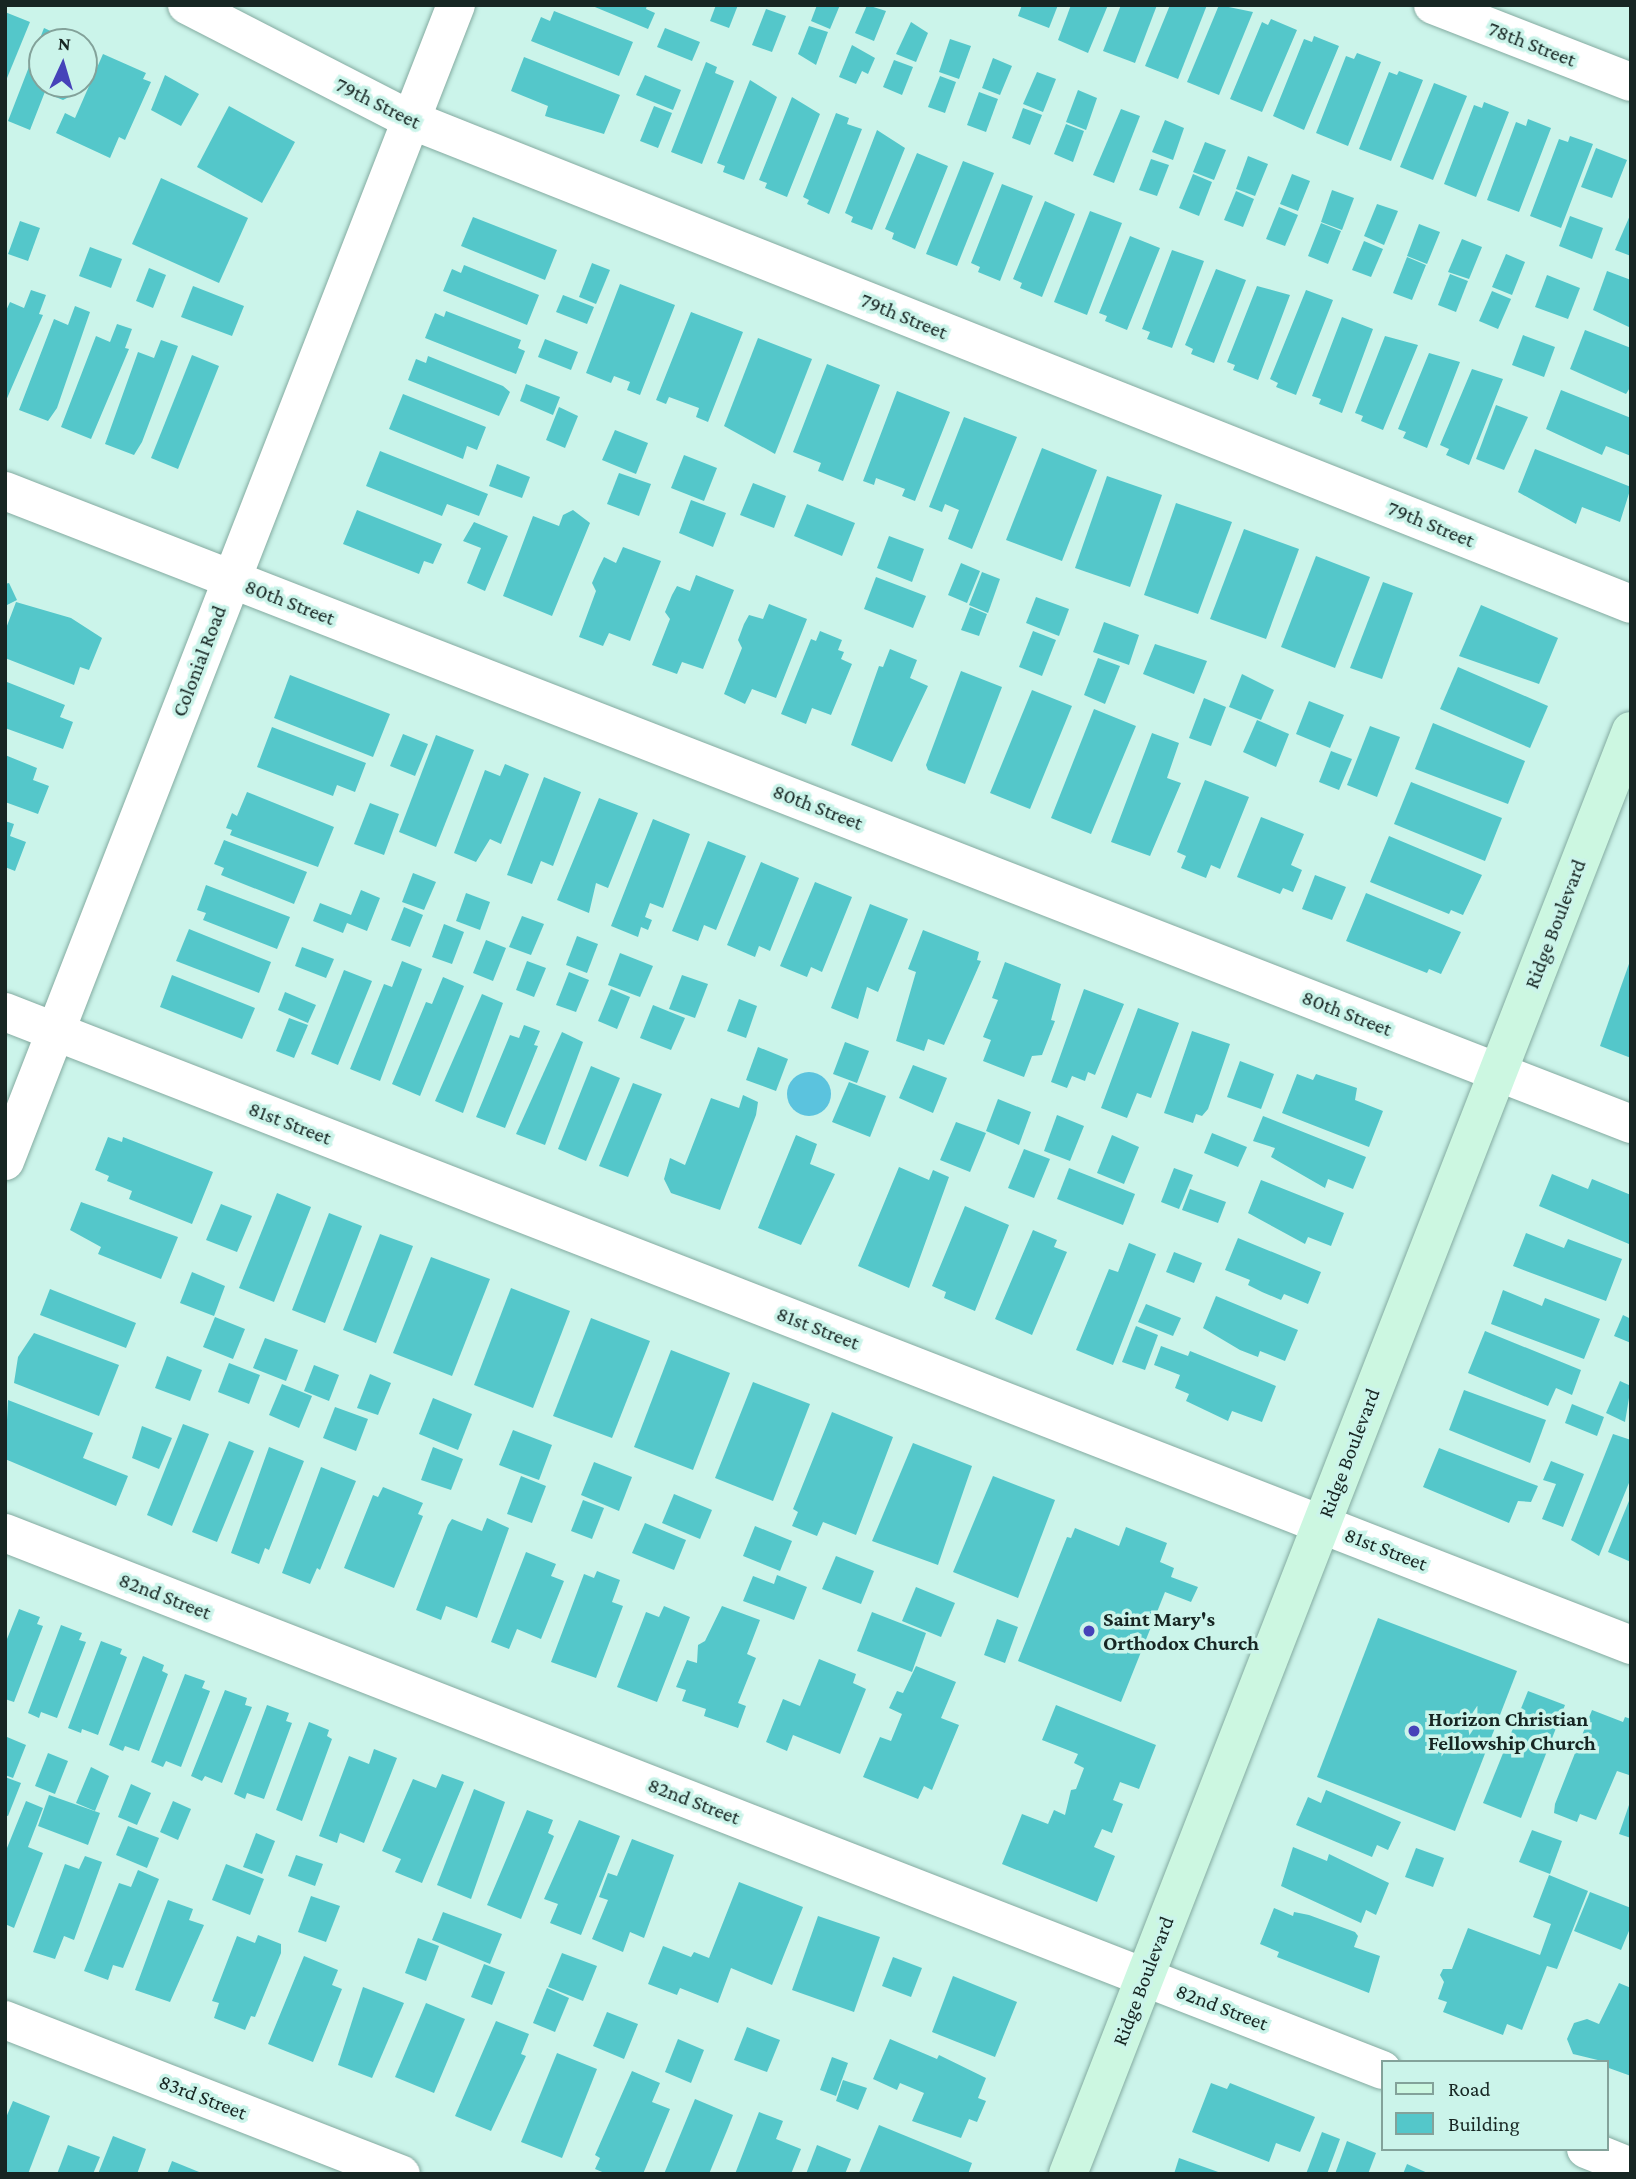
<!DOCTYPE html>
<style>
body{margin:0}
#map{position:relative;width:1636px;height:2179px;overflow:hidden;background:#cbf4ea;font-family:"Crimson Pro",serif}
div>[style]{position:absolute}
.water>*{inset:0;background:#5bc3de}
.round{border-radius:50%}
.building>*{inset:0;background:#54c7ca}
.roads{filter:drop-shadow(0 0 2px #84aba1) drop-shadow(0 0 2px #84aba1)}
.street>*{height:38px;margin:-19px;padding:0 19px;transform-origin:19px;border-radius:19px;background:#fff}
.secondary>*{height:38px;margin:-19px;padding:0 19px;transform-origin:19px;border-radius:19px;background:#ccf7e1}
.dots>*{width:19px;height:19px;translate:-50% -50%;box-sizing:border-box;border:4px solid #cbf4ea;border-radius:50%}
span{translate:-50% -50%;white-space:nowrap;text-align:center;line-height:1.15;-webkit-text-stroke:7px #cbf4ea;paint-order:stroke}
.street-label{font-size:21px;color:#172623}
.poi-label{font-size:21px;color:#172623;font-weight:700}
.left{translate:0 -50%;text-align:left}
.frame{position:absolute;inset:0;border:7px solid #172623;pointer-events:none}
.legend{position:absolute;left:1381px;top:2060px;width:228px;height:91px;box-sizing:border-box;background:#cbf4ea;border:2px solid #83a29a;margin:0;padding:9px 12px;list-style:none;font-size:21px;color:#172623}
.legend li{display:flex;align-items:center;gap:14px;height:35px}
.legend b{width:35px;border:2px solid #83a29a}
.north{position:absolute;left:28px;top:28px;width:70px;height:70px;box-sizing:border-box;background:#cbf4ea;border:2px solid #83a29a;border-radius:50%;rotate:4deg;font-size:19px;font-weight:700;line-height:28px;text-align:center;color:#172623}
.north::after{content:'';display:block;margin:auto;width:24px;height:32px;background:#4643b9;clip-path:polygon(50% 0,100% 100%,50% 72%,0 100%)}
</style>
<div id="map">
<div class="water">
<div class="round" style="left:787px;top:1072px;width:44px;height:44px"></div>
</div>
<div class="building">
<div style="clip-path:polygon(590px 5px,647px 5px,646px 9px,655px 13px,648px 29px)"></div>
<div style="clip-path:polygon(716px 5px,738px 5px,729px 28px,710px 21px)"></div>
<div style="clip-path:polygon(817px 5px,840px 5px,830px 29px,811px 21px)"></div>
<div style="clip-path:polygon(867px 5px,886px 11px,874px 41px,855px 33px)"></div>
<div style="clip-path:polygon(1022px 5px,1058px 5px,1049px 28px,1018px 16px)"></div>
<div style="clip-path:polygon(1071px 5px,1108px 5px,1088px 53px,1058px 40px)"></div>
<div style="clip-path:polygon(1121px 5px,1157px 5px,1135px 63px,1103px 51px)"></div>
<div style="clip-path:polygon(1170px 5px,1207px 5px,1178px 79px,1145px 66px)"></div>
<div style="clip-path:polygon(1219px 5px,1253px 12px,1219px 95px,1187px 82px)"></div>
<div style="clip-path:polygon(766px 9px,786px 16px,772px 52px,752px 45px)"></div>
<div style="clip-path:polygon(554px 11px,633px 42px,619px 76px,531px 41px,541px 17px,550px 21px)"></div>
<div style="clip-path:polygon(5px 12px,30px 22px,5px 83px)"></div>
<div style="clip-path:polygon(1271px 19px,1297px 30px,1262px 112px,1230px 99px,1262px 22px,1268px 25px)"></div>
<div style="clip-path:polygon(911px 22px,928px 33px,916px 62px,896px 54px)"></div>
<div style="clip-path:polygon(809px 26px,828px 32px,816px 65px,798px 54px)"></div>
<div style="clip-path:polygon(44px 28px,66px 38px,65px 42px,42px 42px,42px 84px,48px 84px,30px 130px,8px 121px)"></div>
<div style="clip-path:polygon(665px 28px,700px 42px,692px 61px,657px 47px)"></div>
<div style="clip-path:polygon(1314px 36px,1339px 46px,1304px 130px,1273px 116px,1304px 39px,1312px 42px)"></div>
<div style="clip-path:polygon(70px 37px,93px 45px,84px 67px,84px 42px,68px 42px)"></div>
<div style="clip-path:polygon(950px 39px,971px 46px,959px 79px,939px 72px)"></div>
<div style="clip-path:polygon(852px 45px,875px 58px,868px 74px,862px 71px,856px 84px,839px 77px)"></div>
<div style="clip-path:polygon(1357px 53px,1381px 62px,1348px 146px,1316px 133px,1346px 56px,1354px 59px)"></div>
<div style="clip-path:polygon(103px 54px,146px 73px,143px 79px,151px 82px,125px 140px,119px 137px,110px 158px,56px 133px,65px 113px,75px 118px)"></div>
<div style="clip-path:polygon(524px 57px,620px 95px,604px 134px,545px 116px,548px 106px,511px 91px)"></div>
<div style="clip-path:polygon(993px 58px,1012px 66px,1000px 95px,982px 88px)"></div>
<div style="clip-path:polygon(894px 60px,913px 67px,902px 95px,883px 87px)"></div>
<div style="clip-path:polygon(706px 62px,717px 67px,715px 73px,734px 81px,702px 164px,671px 152px)"></div>
<div style="clip-path:polygon(1399px 71px,1423px 80px,1391px 161px,1359px 149px,1389px 72px,1397px 75px)"></div>
<div style="clip-path:polygon(1037px 72px,1056px 79px,1043px 112px,1023px 104px)"></div>
<div style="clip-path:polygon(165px 75px,199px 94px,181px 126px,151px 110px)"></div>
<div style="clip-path:polygon(645px 75px,681px 90px,673px 110px,636px 95px)"></div>
<div style="clip-path:polygon(940px 76px,956px 82px,945px 113px,928px 107px)"></div>
<div style="clip-path:polygon(750px 80px,777px 97px,744px 180px,723px 172px,725px 166px,717px 163px)"></div>
<div style="clip-path:polygon(1434px 83px,1467px 96px,1433px 180px,1400px 167px)"></div>
<div style="clip-path:polygon(52px 84px,77px 84px,73px 95px,63px 100px,48px 94px)"></div>
<div style="clip-path:polygon(1078px 90px,1097px 98px,1086px 130px,1066px 122px)"></div>
<div style="clip-path:polygon(979px 92px,998px 99px,986px 132px,967px 125px)"></div>
<div style="clip-path:polygon(792px 97px,820px 114px,787px 197px,765px 188px,767px 183px,759px 180px)"></div>
<div style="clip-path:polygon(1484px 102px,1509px 112px,1476px 197px,1444px 184px,1474px 105px,1482px 108px)"></div>
<div style="clip-path:polygon(229px 106px,295px 142px,262px 203px,197px 167px)"></div>
<div style="clip-path:polygon(654px 106px,672px 113px,658px 148px,640px 141px)"></div>
<div style="clip-path:polygon(1023px 108px,1042px 115px,1030px 145px,1012px 138px)"></div>
<div style="clip-path:polygon(1121px 109px,1140px 116px,1114px 183px,1093px 175px)"></div>
<div style="clip-path:polygon(836px 113px,849px 118px,847px 124px,862px 129px,829px 214px,807px 204px,809px 200px,803px 197px)"></div>
<div style="clip-path:polygon(1528px 119px,1551px 128px,1519px 212px,1487px 200px,1516px 122px,1526px 126px)"></div>
<div style="clip-path:polygon(1165px 120px,1184px 128px,1173px 160px,1152px 152px)"></div>
<div style="clip-path:polygon(1066px 124px,1084px 131px,1073px 162px,1054px 154px)"></div>
<div style="clip-path:polygon(877px 130px,905px 148px,872px 230px,851px 222px,853px 217px,845px 213px)"></div>
<div style="clip-path:polygon(1570px 136px,1593px 144px,1561px 228px,1530px 216px,1559px 139px,1568px 142px)"></div>
<div style="clip-path:polygon(1205px 142px,1226px 150px,1214px 180px,1193px 172px)"></div>
<div style="clip-path:polygon(1596px 148px,1627px 160px,1612px 198px,1581px 187px)"></div>
<div style="clip-path:polygon(917px 153px,948px 166px,915px 249px,892px 239px,894px 233px,885px 229px)"></div>
<div style="clip-path:polygon(1248px 156px,1268px 164px,1255px 196px,1236px 189px)"></div>
<div style="clip-path:polygon(1151px 159px,1169px 165px,1157px 196px,1139px 190px)"></div>
<div style="clip-path:polygon(963px 161px,994px 173px,957px 266px,926px 254px)"></div>
<div style="clip-path:polygon(1193px 174px,1212px 182px,1199px 216px,1179px 208px)"></div>
<div style="clip-path:polygon(1292px 174px,1310px 181px,1298px 211px,1280px 204px)"></div>
<div style="clip-path:polygon(161px 178px,248px 218px,219px 283px,132px 244px)"></div>
<div style="clip-path:polygon(1002px 184px,1033px 196px,1000px 281px,978px 272px,980px 267px,971px 263px)"></div>
<div style="clip-path:polygon(1332px 190px,1354px 198px,1342px 230px,1321px 222px)"></div>
<div style="clip-path:polygon(1236px 191px,1254px 199px,1243px 227px,1224px 220px)"></div>
<div style="clip-path:polygon(1045px 201px,1075px 214px,1042px 297px,1020px 288px,1022px 283px,1013px 279px)"></div>
<div style="clip-path:polygon(1377px 204px,1398px 211px,1384px 245px,1364px 236px)"></div>
<div style="clip-path:polygon(1279px 207px,1298px 215px,1285px 246px,1266px 239px)"></div>
<div style="clip-path:polygon(1090px 211px,1122px 223px,1087px 315px,1054px 302px)"></div>
<div style="clip-path:polygon(1631px 213px,1631px 256px,1615px 250px)"></div>
<div style="clip-path:polygon(1570px 216px,1603px 228px,1592px 259px,1559px 246px)"></div>
<div style="clip-path:polygon(473px 217px,557px 250px,545px 280px,461px 246px)"></div>
<div style="clip-path:polygon(20px 221px,40px 228px,28px 261px,8px 254px)"></div>
<div style="clip-path:polygon(1321px 223px,1341px 231px,1328px 264px,1308px 256px)"></div>
<div style="clip-path:polygon(1419px 224px,1440px 232px,1427px 264px,1407px 256px)"></div>
<div style="clip-path:polygon(1130px 236px,1160px 248px,1127px 330px,1105px 321px,1107px 316px,1099px 313px)"></div>
<div style="clip-path:polygon(1462px 239px,1482px 247px,1469px 279px,1448px 272px)"></div>
<div style="clip-path:polygon(1364px 241px,1383px 249px,1371px 277px,1352px 270px)"></div>
<div style="clip-path:polygon(90px 247px,122px 259px,111px 288px,79px 276px)"></div>
<div style="clip-path:polygon(1172px 250px,1204px 261px,1172px 348px,1147px 339px,1150px 332px,1142px 329px)"></div>
<div style="clip-path:polygon(1506px 254px,1525px 262px,1512px 295px,1492px 287px)"></div>
<div style="clip-path:polygon(1407px 257px,1426px 265px,1412px 300px,1393px 293px)"></div>
<div style="clip-path:polygon(592px 263px,610px 270px,596px 304px,579px 297px)"></div>
<div style="clip-path:polygon(464px 265px,539px 295px,527px 325px,443px 291px,452px 269px,461px 273px)"></div>
<div style="clip-path:polygon(149px 268px,166px 275px,153px 308px,136px 301px)"></div>
<div style="clip-path:polygon(1216px 269px,1246px 280px,1214px 363px,1191px 354px,1193px 349px,1185px 345px)"></div>
<div style="clip-path:polygon(1607px 271px,1631px 280px,1631px 328px,1593px 310px)"></div>
<div style="clip-path:polygon(1450px 274px,1468px 281px,1456px 312px,1438px 305px)"></div>
<div style="clip-path:polygon(1547px 275px,1580px 288px,1568px 319px,1535px 307px)"></div>
<div style="clip-path:polygon(620px 284px,675px 305px,640px 395px,627px 390px,630px 382px,614px 376px,611px 383px,586px 373px)"></div>
<div style="clip-path:polygon(193px 286px,244px 306px,232px 336px,181px 317px)"></div>
<div style="clip-path:polygon(1257px 286px,1290px 295px,1258px 380px,1233px 370px,1235px 365px,1227px 362px)"></div>
<div style="clip-path:polygon(31px 290px,46px 295px,39px 314px,43px 315px,5px 403px,5px 313px,10px 302px,24px 308px)"></div>
<div style="clip-path:polygon(1306px 290px,1333px 300px,1296px 395px,1276px 387px,1278px 383px,1270px 379px)"></div>
<div style="clip-path:polygon(1492px 291px,1511px 299px,1498px 329px,1479px 321px)"></div>
<div style="clip-path:polygon(563px 295px,594px 307px,587px 324px,556px 312px)"></div>
<div style="clip-path:polygon(75px 306px,90px 312px,57px 408px,48px 421px,19px 410px,54px 319px,68px 325px)"></div>
<div style="clip-path:polygon(446px 311px,521px 340px,518px 348px,525px 351px,516px 374px,425px 338px,435px 313px,444px 317px)"></div>
<div style="clip-path:polygon(691px 312px,743px 332px,708px 422px,696px 417px,699px 408px,669px 397px,666px 404px,656px 400px)"></div>
<div style="clip-path:polygon(1342px 317px,1373px 329px,1342px 413px,1319px 404px,1321px 399px,1312px 396px)"></div>
<div style="clip-path:polygon(117px 324px,132px 329px,125px 348px,129px 349px,91px 439px,61px 427px,96px 336px,110px 342px)"></div>
<div style="clip-path:polygon(1585px 330px,1631px 348px,1631px 386px,1626px 394px,1570px 369px)"></div>
<div style="clip-path:polygon(1523px 335px,1555px 347px,1544px 377px,1512px 365px)"></div>
<div style="clip-path:polygon(1385px 336px,1418px 345px,1383px 430px,1361px 421px,1363px 416px,1355px 413px)"></div>
<div style="clip-path:polygon(758px 338px,812px 359px,775px 454px,724px 426px)"></div>
<div style="clip-path:polygon(545px 339px,578px 352px,571px 370px,538px 357px)"></div>
<div style="clip-path:polygon(161px 340px,178px 346px,142px 442px,134px 455px,105px 444px,138px 352px,154px 358px)"></div>
<div style="clip-path:polygon(1429px 353px,1460px 362px,1427px 448px,1403px 438px,1406px 432px,1398px 429px)"></div>
<div style="clip-path:polygon(192px 355px,219px 366px,178px 469px,151px 458px)"></div>
<div style="clip-path:polygon(428px 356px,503px 386px,510px 392px,499px 416px,408px 380px,416px 359px,426px 363px)"></div>
<div style="clip-path:polygon(827px 364px,880px 385px,843px 481px,818px 471px,821px 463px,793px 452px)"></div>
<div style="clip-path:polygon(1472px 369px,1503px 379px,1469px 465px,1446px 455px,1449px 449px,1440px 445px)"></div>
<div style="clip-path:polygon(526px 384px,560px 397px,553px 415px,520px 401px)"></div>
<div style="clip-path:polygon(1561px 390px,1631px 418px,1631px 456px,1606px 446px,1602px 455px,1546px 429px)"></div>
<div style="clip-path:polygon(897px 391px,950px 412px,915px 501px,902px 496px,905px 489px,876px 478px,874px 485px,863px 481px)"></div>
<div style="clip-path:polygon(403px 394px,486px 427px,477px 450px,467px 446px,463px 459px,389px 429px)"></div>
<div style="clip-path:polygon(1496px 405px,1528px 417px,1504px 470px,1476px 459px)"></div>
<div style="clip-path:polygon(559px 407px,578px 416px,565px 448px,546px 440px)"></div>
<div style="clip-path:polygon(964px 417px,1017px 437px,972px 549px,948px 539px,959px 510px,945px 504px,942px 512px,929px 507px)"></div>
<div style="clip-path:polygon(615px 430px,648px 443px,636px 474px,602px 460px)"></div>
<div style="clip-path:polygon(1042px 448px,1097px 470px,1062px 561px,1006px 540px)"></div>
<div style="clip-path:polygon(1535px 449px,1631px 487px,1620px 522px,1582px 507px,1576px 524px,1518px 492px)"></div>
<div style="clip-path:polygon(380px 451px,488px 494px,479px 516px,447px 504px,442px 516px,366px 486px)"></div>
<div style="clip-path:polygon(684px 455px,717px 468px,704px 501px,671px 488px)"></div>
<div style="clip-path:polygon(497px 464px,530px 477px,522px 498px,489px 486px)"></div>
<div style="clip-path:polygon(619px 473px,651px 484px,639px 516px,607px 504px)"></div>
<div style="clip-path:polygon(1107px 476px,1162px 495px,1130px 587px,1075px 568px)"></div>
<div style="clip-path:polygon(753px 483px,786px 496px,774px 528px,740px 515px)"></div>
<div style="clip-path:polygon(691px 500px,726px 513px,713px 547px,679px 533px)"></div>
<div style="clip-path:polygon(1176px 503px,1232px 522px,1198px 614px,1144px 595px)"></div>
<div style="clip-path:polygon(807px 504px,855px 523px,842px 556px,794px 536px)"></div>
<div style="clip-path:polygon(357px 510px,442px 544px,433px 564px,424px 561px,419px 574px,343px 544px)"></div>
<div style="clip-path:polygon(573px 510px,590px 523px,552px 616px,503px 596px,533px 516px,559px 526px,563px 515px)"></div>
<div style="clip-path:polygon(474px 522px,508px 536px,485px 591px,467px 583px,481px 548px,463px 541px)"></div>
<div style="clip-path:polygon(1244px 529px,1299px 549px,1266px 639px,1210px 619px)"></div>
<div style="clip-path:polygon(889px 536px,924px 549px,912px 582px,877px 568px)"></div>
<div style="clip-path:polygon(623px 547px,661px 561px,630px 641px,609px 633px,603px 646px,579px 637px,596px 591px,592px 583px,599px 567px,604px 557px,616px 563px)"></div>
<div style="clip-path:polygon(1316px 556px,1370px 577px,1335px 668px,1281px 647px)"></div>
<div style="clip-path:polygon(961px 563px,980px 571px,967px 603px,948px 595px)"></div>
<div style="clip-path:polygon(982px 572px,1000px 579px,988px 613px,969px 605px)"></div>
<div style="clip-path:polygon(696px 575px,734px 590px,703px 669px,682px 662px,677px 674px,652px 665px,670px 619px,665px 612px,672px 595px,677px 586px,690px 591px)"></div>
<div style="clip-path:polygon(876px 577px,926px 596px,913px 628px,864px 609px)"></div>
<div style="clip-path:polygon(1383px 582px,1413px 593px,1382px 679px,1350px 668px)"></div>
<div style="clip-path:polygon(9px 583px,17px 600px,5px 606px,5px 584px)"></div>
<div style="clip-path:polygon(1036px 597px,1069px 609px,1059px 636px,1026px 623px)"></div>
<div style="clip-path:polygon(16px 602px,71px 618px,102px 638px,89px 670px,80px 667px,74px 685px,5px 658px,5px 631px)"></div>
<div style="clip-path:polygon(769px 604px,807px 619px,776px 698px,752px 689px,745px 704px,724px 694px,742px 648px,738px 640px,744px 624px,749px 615px,763px 619px)"></div>
<div style="clip-path:polygon(1481px 605px,1558px 638px,1539px 684px,1459px 656px)"></div>
<div style="clip-path:polygon(970px 607px,987px 614px,979px 636px,961px 630px)"></div>
<div style="clip-path:polygon(1104px 622px,1139px 635px,1129px 665px,1093px 652px)"></div>
<div style="clip-path:polygon(820px 631px,842px 640px,838px 650px,844px 652px,841px 659px,852px 664px,831px 715px,812px 708px,806px 724px,781px 714px,811px 639px,816px 641px)"></div>
<div style="clip-path:polygon(1033px 631px,1056px 640px,1042px 676px,1019px 667px)"></div>
<div style="clip-path:polygon(1155px 644px,1207px 661px,1194px 694px,1143px 674px)"></div>
<div style="clip-path:polygon(890px 649px,917px 660px,910px 678px,928px 686px,892px 762px,851px 745px,879px 666px,883px 667px)"></div>
<div style="clip-path:polygon(1098px 658px,1120px 666px,1105px 704px,1084px 695px)"></div>
<div style="clip-path:polygon(1458px 667px,1548px 706px,1530px 748px,1440px 709px)"></div>
<div style="clip-path:polygon(961px 671px,1002px 687px,965px 784px,928px 770px,926px 765px)"></div>
<div style="clip-path:polygon(1242px 674px,1274px 690px,1261px 720px,1229px 707px)"></div>
<div style="clip-path:polygon(290px 675px,390px 714px,373px 757px,274px 718px)"></div>
<div style="clip-path:polygon(7px 682px,65px 705px,60px 717px,73px 722px,63px 749px,5px 728px)"></div>
<div style="clip-path:polygon(1032px 690px,1072px 706px,1030px 809px,990px 793px)"></div>
<div style="clip-path:polygon(1204px 698px,1226px 707px,1211px 746px,1189px 738px)"></div>
<div style="clip-path:polygon(1309px 701px,1344px 715px,1330px 748px,1296px 734px)"></div>
<div style="clip-path:polygon(1094px 709px,1136px 726px,1091px 834px,1051px 818px)"></div>
<div style="clip-path:polygon(1257px 720px,1289px 734px,1276px 767px,1243px 752px)"></div>
<div style="clip-path:polygon(1433px 723px,1525px 761px,1508px 804px,1415px 769px)"></div>
<div style="clip-path:polygon(1370px 726px,1400px 737px,1377px 797px,1347px 785px)"></div>
<div style="clip-path:polygon(272px 727px,366px 763px,355px 792px,337px 785px,333px 796px,257px 767px)"></div>
<div style="clip-path:polygon(1152px 733px,1179px 743px,1167px 778px,1181px 783px,1150px 856px,1111px 842px)"></div>
<div style="clip-path:polygon(403px 734px,428px 744px,415px 776px,390px 766px)"></div>
<div style="clip-path:polygon(436px 735px,474px 750px,436px 847px,399px 832px)"></div>
<div style="clip-path:polygon(1331px 751px,1352px 759px,1339px 790px,1319px 782px)"></div>
<div style="clip-path:polygon(5px 755px,37px 768px,33px 780px,49px 786px,38px 814px,5px 802px)"></div>
<div style="clip-path:polygon(505px 764px,529px 774px,501px 844px,490px 839px,476px 862px,454px 853px,485px 770px,500px 776px)"></div>
<div style="clip-path:polygon(544px 777px,581px 792px,553px 866px,541px 861px,532px 884px,507px 875px)"></div>
<div style="clip-path:polygon(1205px 780px,1249px 797px,1220px 869px,1211px 865px,1206px 878px,1181px 868px,1186px 856px,1177px 852px)"></div>
<div style="clip-path:polygon(1411px 782px,1502px 818px,1485px 861px,1394px 824px)"></div>
<div style="clip-path:polygon(247px 792px,334px 827px,318px 867px,230px 835px,232px 830px,226px 828px,232px 813px,237px 816px)"></div>
<div style="clip-path:polygon(599px 798px,638px 813px,608px 888px,596px 883px,589px 913px,557px 900px)"></div>
<div style="clip-path:polygon(370px 803px,399px 814px,384px 855px,354px 844px)"></div>
<div style="clip-path:polygon(1261px 817px,1304px 834px,1291px 865px,1302px 870px,1293px 892px,1283px 888px,1280px 894px,1237px 877px)"></div>
<div style="clip-path:polygon(653px 819px,690px 834px,663px 908px,650px 903px,645px 917px,652px 920px,648px 930px,641px 927px,638px 937px,611px 926px)"></div>
<div style="clip-path:polygon(5px 821px,14px 824px,10px 836px,26px 842px,15px 871px,5px 867px)"></div>
<div style="clip-path:polygon(1389px 836px,1482px 875px,1463px 915px,1451px 910px,1449px 914px,1370px 882px)"></div>
<div style="clip-path:polygon(224px 840px,307px 872px,294px 904px,221px 875px,224px 868px,214px 864px)"></div>
<div style="clip-path:polygon(708px 841px,746px 856px,716px 930px,704px 925px,698px 941px,672px 931px)"></div>
<div style="clip-path:polygon(761px 862px,799px 878px,770px 951px,759px 946px,755px 957px,727px 945px)"></div>
<div style="clip-path:polygon(413px 873px,436px 882px,424px 910px,402px 902px)"></div>
<div style="clip-path:polygon(1315px 875px,1346px 887px,1332px 920px,1302px 909px)"></div>
<div style="clip-path:polygon(815px 882px,852px 897px,822px 972px,811px 967px,807px 977px,780px 966px)"></div>
<div style="clip-path:polygon(206px 885px,290px 917px,277px 949px,203px 920px,206px 913px,197px 910px)"></div>
<div style="clip-path:polygon(361px 890px,380px 898px,367px 931px,347px 923px,343px 933px,313px 921px,320px 903px,351px 915px)"></div>
<div style="clip-path:polygon(466px 893px,490px 902px,480px 930px,456px 921px)"></div>
<div style="clip-path:polygon(1366px 893px,1461px 932px,1441px 974px,1429px 969px,1427px 973px,1346px 941px)"></div>
<div style="clip-path:polygon(870px 904px,908px 919px,878px 992px,867px 987px,858px 1019px,831px 1008px)"></div>
<div style="clip-path:polygon(404px 907px,423px 915px,410px 947px,391px 940px)"></div>
<div style="clip-path:polygon(522px 916px,544px 924px,531px 955px,509px 947px)"></div>
<div style="clip-path:polygon(444px 924px,464px 932px,452px 964px,432px 957px)"></div>
<div style="clip-path:polygon(189px 929px,271px 962px,259px 993px,176px 961px)"></div>
<div style="clip-path:polygon(923px 930px,979px 952px,977px 960px,981px 961px,944px 1045px,928px 1039px,924px 1051px,896px 1041px,916px 972px,908px 969px)"></div>
<div style="clip-path:polygon(577px 936px,598px 944px,587px 973px,566px 965px)"></div>
<div style="clip-path:polygon(486px 940px,506px 948px,493px 981px,473px 973px)"></div>
<div style="clip-path:polygon(302px 947px,334px 959px,326px 978px,295px 966px)"></div>
<div style="clip-path:polygon(620px 953px,653px 966px,640px 997px,608px 985px)"></div>
<div style="clip-path:polygon(402px 961px,422px 969px,380px 1081px,350px 1069px,384px 984px,392px 987px)"></div>
<div style="clip-path:polygon(527px 961px,546px 968px,534px 997px,516px 990px)"></div>
<div style="clip-path:polygon(1630px 961px,1631px 961px,1631px 1058px,1600px 1046px)"></div>
<div style="clip-path:polygon(1005px 962px,1061px 984px,1051px 1020px,1055px 1021px,1042px 1055px,1032px 1056px,1024px 1077px,983px 1061px,991px 1040px,983px 1037px,998px 1000px,992px 998px)"></div>
<div style="clip-path:polygon(344px 970px,372px 981px,338px 1065px,311px 1054px)"></div>
<div style="clip-path:polygon(569px 972px,589px 980px,576px 1012px,556px 1005px)"></div>
<div style="clip-path:polygon(172px 975px,255px 1008px,242px 1039px,160px 1007px)"></div>
<div style="clip-path:polygon(682px 975px,708px 984px,695px 1018px,669px 1009px)"></div>
<div style="clip-path:polygon(443px 977px,464px 986px,420px 1096px,392px 1084px,426px 1002px,432px 1004px)"></div>
<div style="clip-path:polygon(611px 989px,630px 997px,617px 1029px,598px 1021px)"></div>
<div style="clip-path:polygon(1084px 989px,1124px 1004px,1095px 1075px,1088px 1072px,1085px 1081px,1072px 1076px,1067px 1088px,1051px 1082px)"></div>
<div style="clip-path:polygon(285px 992px,316px 1005px,308px 1023px,278px 1010px)"></div>
<div style="clip-path:polygon(482px 994px,503px 1003px,463px 1113px,435px 1101px)"></div>
<div style="clip-path:polygon(739px 999px,757px 1006px,746px 1038px,727px 1031px)"></div>
<div style="clip-path:polygon(653px 1005px,685px 1018px,671px 1050px,640px 1038px)"></div>
<div style="clip-path:polygon(1138px 1008px,1179px 1023px,1151px 1098px,1137px 1093px,1127px 1118px,1101px 1108px)"></div>
<div style="clip-path:polygon(289px 1018px,308px 1025px,294px 1058px,276px 1051px)"></div>
<div style="clip-path:polygon(524px 1025px,540px 1031px,534px 1045px,538px 1046px,505px 1128px,476px 1117px,510px 1035px,519px 1038px)"></div>
<div style="clip-path:polygon(1192px 1031px,1230px 1044px,1208px 1109px,1202px 1116px,1196px 1114px,1193px 1123px,1164px 1113px)"></div>
<div style="clip-path:polygon(562px 1032px,583px 1042px,545px 1145px,516px 1134px)"></div>
<div style="clip-path:polygon(845px 1042px,869px 1051px,857px 1083px,833px 1074px)"></div>
<div style="clip-path:polygon(758px 1047px,788px 1059px,776px 1091px,746px 1080px)"></div>
<div style="clip-path:polygon(1240px 1061px,1274px 1074px,1261px 1109px,1227px 1097px)"></div>
<div style="clip-path:polygon(913px 1065px,947px 1078px,933px 1113px,899px 1098px)"></div>
<div style="clip-path:polygon(591px 1066px,620px 1078px,586px 1161px,558px 1149px)"></div>
<div style="clip-path:polygon(1297px 1074px,1313px 1080px,1316px 1074px,1357px 1088px,1355px 1100px,1383px 1111px,1369px 1147px,1282px 1113px)"></div>
<div style="clip-path:polygon(849px 1082px,886px 1096px,870px 1137px,832px 1122px)"></div>
<div style="clip-path:polygon(633px 1083px,662px 1094px,628px 1177px,599px 1166px)"></div>
<div style="clip-path:polygon(743px 1095px,758px 1102px,756px 1115px,720px 1210px,671px 1193px,664px 1179px,670px 1158px,685px 1165px,711px 1098px,739px 1108px)"></div>
<div style="clip-path:polygon(998px 1099px,1031px 1112px,1019px 1145px,986px 1131px)"></div>
<div style="clip-path:polygon(1057px 1115px,1084px 1126px,1070px 1161px,1044px 1151px)"></div>
<div style="clip-path:polygon(1263px 1116px,1366px 1157px,1353px 1189px,1328px 1179px,1325px 1188px,1271px 1157px,1275px 1148px,1253px 1141px)"></div>
<div style="clip-path:polygon(956px 1122px,986px 1133px,970px 1172px,940px 1160px)"></div>
<div style="clip-path:polygon(1212px 1133px,1247px 1147px,1238px 1167px,1204px 1153px)"></div>
<div style="clip-path:polygon(796px 1135px,817px 1144px,810px 1164px,835px 1174px,801px 1245px,758px 1228px)"></div>
<div style="clip-path:polygon(1112px 1135px,1139px 1147px,1124px 1184px,1097px 1173px)"></div>
<div style="clip-path:polygon(108px 1137px,122px 1142px,123px 1137px,213px 1172px,192px 1224px,129px 1199px,132px 1191px,107px 1181px,109px 1176px,95px 1170px)"></div>
<div style="clip-path:polygon(1024px 1149px,1050px 1159px,1034px 1198px,1008px 1188px)"></div>
<div style="clip-path:polygon(899px 1167px,929px 1180px,933px 1170px,949px 1177px,909px 1288px,858px 1266px)"></div>
<div style="clip-path:polygon(1069px 1168px,1135px 1194px,1123px 1225px,1057px 1199px)"></div>
<div style="clip-path:polygon(1174px 1168px,1193px 1175px,1179px 1209px,1161px 1202px)"></div>
<div style="clip-path:polygon(1552px 1174px,1588px 1189px,1592px 1179px,1631px 1195px,1629px 1244px,1539px 1206px)"></div>
<div style="clip-path:polygon(1261px 1180px,1344px 1213px,1331px 1246px,1308px 1237px,1305px 1244px,1248px 1213px)"></div>
<div style="clip-path:polygon(1190px 1189px,1226px 1202px,1218px 1223px,1182px 1210px)"></div>
<div style="clip-path:polygon(277px 1193px,311px 1207px,274px 1302px,239px 1288px)"></div>
<div style="clip-path:polygon(81px 1202px,178px 1237px,161px 1279px,98px 1254px,101px 1247px,70px 1230px)"></div>
<div style="clip-path:polygon(221px 1204px,252px 1216px,237px 1252px,206px 1240px)"></div>
<div style="clip-path:polygon(965px 1206px,1009px 1225px,975px 1311px,944px 1298px,946px 1292px,932px 1286px)"></div>
<div style="clip-path:polygon(329px 1213px,362px 1226px,325px 1323px,292px 1310px)"></div>
<div style="clip-path:polygon(1033px 1230px,1057px 1240px,1054px 1247px,1067px 1252px,1032px 1335px,995px 1319px)"></div>
<div style="clip-path:polygon(1526px 1233px,1564px 1248px,1568px 1239px,1622px 1259px,1606px 1301px,1513px 1266px)"></div>
<div style="clip-path:polygon(380px 1234px,413px 1246px,376px 1343px,343px 1330px)"></div>
<div style="clip-path:polygon(1238px 1238px,1321px 1272px,1308px 1304px,1284px 1294px,1281px 1300px,1262px 1292px,1248px 1285px,1250px 1280px,1225px 1270px)"></div>
<div style="clip-path:polygon(1129px 1243px,1156px 1254px,1113px 1365px,1076px 1350px,1109px 1269px,1118px 1272px)"></div>
<div style="clip-path:polygon(1174px 1252px,1202px 1263px,1194px 1283px,1166px 1272px)"></div>
<div style="clip-path:polygon(431px 1257px,490px 1279px,452px 1376px,393px 1353px)"></div>
<div style="clip-path:polygon(192px 1272px,225px 1286px,214px 1316px,180px 1303px)"></div>
<div style="clip-path:polygon(511px 1288px,570px 1311px,533px 1408px,474px 1385px)"></div>
<div style="clip-path:polygon(50px 1289px,136px 1323px,126px 1348px,40px 1315px)"></div>
<div style="clip-path:polygon(1503px 1290px,1542px 1306px,1545px 1298px,1600px 1319px,1584px 1359px,1491px 1324px)"></div>
<div style="clip-path:polygon(1216px 1296px,1298px 1330px,1285px 1361px,1260px 1351px,1258px 1357px,1240px 1350px,1203px 1328px)"></div>
<div style="clip-path:polygon(1146px 1304px,1181px 1318px,1173px 1336px,1138px 1322px)"></div>
<div style="clip-path:polygon(1623px 1315px,1631px 1319px,1631px 1343px,1614px 1336px)"></div>
<div style="clip-path:polygon(215px 1317px,245px 1329px,233px 1359px,203px 1347px)"></div>
<div style="clip-path:polygon(591px 1318px,650px 1341px,612px 1438px,553px 1416px)"></div>
<div style="clip-path:polygon(1136px 1326px,1158px 1335px,1145px 1370px,1122px 1362px)"></div>
<div style="clip-path:polygon(1485px 1331px,1581px 1370px,1572px 1395px,1556px 1388px,1548px 1406px,1468px 1373px)"></div>
<div style="clip-path:polygon(34px 1333px,119px 1365px,99px 1416px,14px 1383px,18px 1357px)"></div>
<div style="clip-path:polygon(265px 1338px,298px 1350px,286px 1381px,253px 1368px)"></div>
<div style="clip-path:polygon(1161px 1346px,1188px 1356px,1190px 1351px,1276px 1386px,1262px 1422px,1232px 1411px,1228px 1421px,1186px 1401px,1189px 1394px,1175px 1388px,1180px 1375px,1154px 1365px)"></div>
<div style="clip-path:polygon(671px 1350px,730px 1373px,693px 1470px,634px 1447px)"></div>
<div style="clip-path:polygon(167px 1356px,202px 1370px,190px 1401px,155px 1388px)"></div>
<div style="clip-path:polygon(229px 1363px,260px 1375px,249px 1404px,218px 1392px)"></div>
<div style="clip-path:polygon(314px 1365px,339px 1375px,329px 1401px,304px 1391px)"></div>
<div style="clip-path:polygon(370px 1374px,391px 1383px,378px 1415px,357px 1408px)"></div>
<div style="clip-path:polygon(1620px 1381px,1631px 1386px,1625px 1422px,1606px 1413px)"></div>
<div style="clip-path:polygon(753px 1382px,810px 1404px,773px 1501px,715px 1478px)"></div>
<div style="clip-path:polygon(282px 1384px,312px 1396px,299px 1428px,269px 1415px)"></div>
<div style="clip-path:polygon(1464px 1390px,1546px 1420px,1530px 1463px,1449px 1430px)"></div>
<div style="clip-path:polygon(433px 1398px,472px 1414px,458px 1450px,419px 1434px)"></div>
<div style="clip-path:polygon(8px 1400px,93px 1433px,83px 1458px,128px 1476px,116px 1506px,5px 1459px)"></div>
<div style="clip-path:polygon(1572px 1404px,1604px 1417px,1597px 1436px,1565px 1423px)"></div>
<div style="clip-path:polygon(335px 1407px,368px 1419px,356px 1451px,323px 1438px)"></div>
<div style="clip-path:polygon(832px 1412px,893px 1437px,856px 1535px,823px 1522px,817px 1536px,792px 1526px,798px 1512px,793px 1509px)"></div>
<div style="clip-path:polygon(183px 1424px,209px 1434px,172px 1526px,147px 1515px)"></div>
<div style="clip-path:polygon(142px 1426px,172px 1438px,159px 1469px,132px 1458px)"></div>
<div style="clip-path:polygon(513px 1430px,552px 1445px,539px 1480px,499px 1465px)"></div>
<div style="clip-path:polygon(1613px 1434px,1631px 1440px,1631px 1478px,1599px 1556px,1571px 1540px)"></div>
<div style="clip-path:polygon(229px 1441px,254px 1451px,217px 1542px,192px 1532px)"></div>
<div style="clip-path:polygon(913px 1443px,972px 1466px,938px 1565px,872px 1541px)"></div>
<div style="clip-path:polygon(269px 1447px,304px 1461px,269px 1550px,265px 1548px,259px 1564px,231px 1553px)"></div>
<div style="clip-path:polygon(433px 1447px,463px 1459px,451px 1490px,421px 1480px)"></div>
<div style="clip-path:polygon(1439px 1448px,1538px 1486px,1531px 1502px,1518px 1501px,1509px 1523px,1423px 1487px)"></div>
<div style="clip-path:polygon(1551px 1461px,1584px 1474px,1563px 1527px,1542px 1519px,1556px 1484px,1543px 1480px)"></div>
<div style="clip-path:polygon(594px 1462px,632px 1477px,619px 1511px,581px 1495px)"></div>
<div style="clip-path:polygon(321px 1467px,356px 1481px,320px 1570px,317px 1568px,310px 1584px,282px 1573px)"></div>
<div style="clip-path:polygon(521px 1476px,546px 1486px,532px 1523px,507px 1514px)"></div>
<div style="clip-path:polygon(993px 1476px,1055px 1500px,1018px 1598px,953px 1572px)"></div>
<div style="clip-path:polygon(383px 1487px,423px 1503px,418px 1514px,423px 1516px,394px 1588px,344px 1568px,373px 1495px,378px 1497px)"></div>
<div style="clip-path:polygon(674px 1494px,712px 1510px,700px 1539px,662px 1523px)"></div>
<div style="clip-path:polygon(1631px 1496px,1631px 1562px,1608px 1552px)"></div>
<div style="clip-path:polygon(583px 1500px,604px 1508px,592px 1539px,571px 1531px)"></div>
<div style="clip-path:polygon(487px 1518px,509px 1528px,477px 1618px,446px 1606px,441px 1620px,416px 1610px,448px 1525px,452px 1519px,482px 1531px)"></div>
<div style="clip-path:polygon(645px 1523px,686px 1540px,674px 1570px,632px 1553px)"></div>
<div style="clip-path:polygon(755px 1526px,792px 1541px,780px 1571px,743px 1556px)"></div>
<div style="clip-path:polygon(1126px 1527px,1167px 1543px,1160px 1562px,1174px 1568px,1171px 1577px,1198px 1587px,1191px 1602px,1165px 1592px,1121px 1702px,1018px 1661px,1067px 1537px,1071px 1538px,1075px 1528px,1119px 1546px)"></div>
<div style="clip-path:polygon(526px 1552px,556px 1564px,551px 1576px,564px 1581px,541px 1639px,517px 1629px,509px 1649px,491px 1642px)"></div>
<div style="clip-path:polygon(836px 1556px,874px 1571px,861px 1604px,822px 1589px)"></div>
<div style="clip-path:polygon(597px 1571px,620px 1580px,612px 1602px,623px 1606px,596px 1678px,551px 1662px,584px 1574px,594px 1578px)"></div>
<div style="clip-path:polygon(777px 1575px,807px 1587px,794px 1620px,743px 1601px,753px 1576px,774px 1584px)"></div>
<div style="clip-path:polygon(916px 1587px,955px 1603px,941px 1637px,902px 1621px)"></div>
<div style="clip-path:polygon(664px 1606px,690px 1617px,657px 1702px,617px 1687px,646px 1612px,659px 1617px)"></div>
<div style="clip-path:polygon(722px 1606px,760px 1620px,747px 1654px,756px 1658px,738px 1703px,746px 1706px,738px 1728px,704px 1716px,706px 1709px,682px 1701px,686px 1690px,676px 1687px,687px 1660px,697px 1663px,698px 1645px,705px 1641px)"></div>
<div style="clip-path:polygon(19px 1609px,40px 1617px,37px 1624px,43px 1626px,14px 1702px,5px 1699px,5px 1644px)"></div>
<div style="clip-path:polygon(872px 1612px,926px 1633px,912px 1672px,857px 1651px)"></div>
<div style="clip-path:polygon(1378px 1618px,1517px 1671px,1455px 1831px,1317px 1777px)"></div>
<div style="clip-path:polygon(997px 1619px,1018px 1627px,1005px 1663px,984px 1655px)"></div>
<div style="clip-path:polygon(61px 1625px,82px 1633px,79px 1640px,86px 1642px,57px 1718px,41px 1712px,39px 1718px,28px 1713px)"></div>
<div style="clip-path:polygon(101px 1641px,122px 1649px,120px 1654px,127px 1657px,98px 1735px,82px 1729px,81px 1733px,68px 1728px)"></div>
<div style="clip-path:polygon(143px 1656px,164px 1665px,162px 1671px,168px 1674px,139px 1751px,125px 1746px,123px 1751px,109px 1745px)"></div>
<div style="clip-path:polygon(819px 1659px,856px 1674px,853px 1683px,866px 1689px,840px 1754px,793px 1735px,787px 1751px,766px 1742px,783px 1699px,800px 1706px)"></div>
<div style="clip-path:polygon(916px 1666px,956px 1682px,941px 1718px,959px 1725px,932px 1790px,924px 1786px,918px 1799px,863px 1777px,880px 1737px,891px 1741px,902px 1714px,889px 1708px,897px 1691px,903px 1693px)"></div>
<div style="clip-path:polygon(185px 1674px,205px 1681px,202px 1688px,210px 1691px,181px 1767px,166px 1761px,163px 1767px,151px 1762px)"></div>
<div style="clip-path:polygon(225px 1690px,247px 1698px,245px 1705px,252px 1707px,222px 1783px,205px 1776px,202px 1781px,191px 1776px)"></div>
<div style="clip-path:polygon(1528px 1691px,1565px 1705px,1521px 1818px,1483px 1803px)"></div>
<div style="clip-path:polygon(267px 1705px,289px 1713px,286px 1721px,292px 1723px,264px 1799px,247px 1793px,245px 1799px,234px 1794px)"></div>
<div style="clip-path:polygon(1056px 1705px,1156px 1745px,1139px 1789px,1120px 1782px,1113px 1800px,1123px 1804px,1112px 1833px,1102px 1829px,1094px 1847px,1115px 1856px,1097px 1902px,1002px 1864px,1022px 1814px,1048px 1824px,1054px 1810px,1065px 1815px,1071px 1790px,1076px 1789px,1084px 1768px,1074px 1763px,1078px 1754px,1042px 1740px)"></div>
<div style="clip-path:polygon(1592px 1710px,1623px 1722px,1625px 1717px,1631px 1719px,1631px 1772px,1629px 1775px,1617px 1771px,1596px 1820px,1580px 1814px,1577px 1822px,1554px 1813px,1555px 1804px)"></div>
<div style="clip-path:polygon(309px 1722px,329px 1730px,327px 1736px,332px 1739px,302px 1821px,276px 1810px)"></div>
<div style="clip-path:polygon(7px 1737px,26px 1745px,13px 1778px,5px 1775px)"></div>
<div style="clip-path:polygon(374px 1749px,397px 1758px,364px 1843px,340px 1833px,337px 1843px,319px 1836px,349px 1756px,369px 1764px)"></div>
<div style="clip-path:polygon(48px 1753px,68px 1761px,55px 1794px,35px 1786px)"></div>
<div style="clip-path:polygon(91px 1767px,109px 1776px,95px 1811px,76px 1803px)"></div>
<div style="clip-path:polygon(442px 1774px,464px 1782px,422px 1883px,395px 1872px,401px 1859px,382px 1851px,413px 1779px,436px 1788px)"></div>
<div style="clip-path:polygon(5px 1777px,21px 1783px,8px 1816px,5px 1815px)"></div>
<div style="clip-path:polygon(131px 1784px,151px 1793px,137px 1825px,118px 1817px)"></div>
<div style="clip-path:polygon(474px 1789px,505px 1802px,471px 1899px,437px 1885px)"></div>
<div style="clip-path:polygon(1326px 1790px,1401px 1822px,1388px 1850px,1377px 1845px,1372px 1857px,1296px 1825px,1308px 1797px,1321px 1803px)"></div>
<div style="clip-path:polygon(49px 1795px,100px 1813px,88px 1845px,38px 1826px)"></div>
<div style="clip-path:polygon(26px 1801px,43px 1808px,28px 1847px,43px 1853px,14px 1928px,5px 1924px,5px 1853px)"></div>
<div style="clip-path:polygon(173px 1801px,191px 1809px,178px 1840px,160px 1832px)"></div>
<div style="clip-path:polygon(1630px 1802px,1631px 1802px,1631px 1838px,1619px 1834px)"></div>
<div style="clip-path:polygon(527px 1810px,553px 1820px,548px 1833px,554px 1836px,521px 1919px,487px 1905px)"></div>
<div style="clip-path:polygon(579px 1820px,620px 1836px,581px 1935px,550px 1923px,558px 1904px,544px 1899px)"></div>
<div style="clip-path:polygon(128px 1826px,159px 1838px,147px 1868px,116px 1855px)"></div>
<div style="clip-path:polygon(1532px 1830px,1562px 1841px,1550px 1874px,1519px 1862px)"></div>
<div style="clip-path:polygon(256px 1833px,275px 1841px,262px 1874px,243px 1867px)"></div>
<div style="clip-path:polygon(632px 1839px,674px 1855px,644px 1938px,630px 1932px,623px 1952px,592px 1939px,608px 1900px,599px 1897px,608px 1873px,617px 1876px)"></div>
<div style="clip-path:polygon(1293px 1847px,1327px 1861px,1329px 1854px,1389px 1883px,1376px 1915px,1366px 1910px,1361px 1923px,1281px 1886px)"></div>
<div style="clip-path:polygon(1416px 1848px,1444px 1858px,1433px 1887px,1405px 1877px)"></div>
<div style="clip-path:polygon(296px 1855px,323px 1864px,315px 1886px,288px 1876px)"></div>
<div style="clip-path:polygon(85px 1856px,102px 1862px,74px 1940px,64px 1936px,55px 1959px,33px 1952px,65px 1864px,79px 1869px)"></div>
<div style="clip-path:polygon(226px 1864px,264px 1879px,250px 1915px,212px 1900px)"></div>
<div style="clip-path:polygon(138px 1870px,159px 1879px,123px 1968px,113px 1965px,108px 1980px,84px 1971px,119px 1883px,131px 1887px)"></div>
<div style="clip-path:polygon(1549px 1875px,1588px 1891px,1557px 1969px,1547px 1966px,1522px 2030px,1507px 2024px,1503px 2035px,1443px 2012px,1447px 2002px,1438px 1999px,1444px 1982px,1440px 1975px,1443px 1969px,1452px 1969px,1468px 1928px,1540px 1955px,1551px 1924px,1533px 1917px)"></div>
<div style="clip-path:polygon(739px 1882px,803px 1907px,772px 1985px,731px 1968px,718px 2003px,680px 1988px,677px 1995px,648px 1984px,663px 1946px,691px 1957px,694px 1952px,709px 1958px)"></div>
<div style="clip-path:polygon(1590px 1892px,1631px 1908px,1631px 1926px,1621px 1950px,1574px 1931px)"></div>
<div style="clip-path:polygon(311px 1896px,340px 1906px,326px 1942px,298px 1932px)"></div>
<div style="clip-path:polygon(168px 1900px,193px 1909px,189px 1920px,204px 1925px,170px 2002px,135px 1990px)"></div>
<div style="clip-path:polygon(1274px 1908px,1293px 1916px,1294px 1912px,1309px 1915px,1355px 1932px,1358px 1936px,1354px 1947px,1380px 1956px,1369px 1993px,1277px 1957px,1279px 1952px,1260px 1944px)"></div>
<div style="clip-path:polygon(443px 1912px,502px 1934px,490px 1964px,432px 1940px)"></div>
<div style="clip-path:polygon(818px 1916px,880px 1937px,854px 2012px,792px 1990px)"></div>
<div style="clip-path:polygon(258px 1935px,281px 1944px,281px 1953px,255px 2017px,251px 2016px,245px 2030px,214px 2018px,219px 2003px,212px 2001px,237px 1936px,255px 1943px)"></div>
<div style="clip-path:polygon(418px 1938px,439px 1946px,426px 1981px,405px 1973px)"></div>
<div style="clip-path:polygon(562px 1953px,597px 1966px,583px 2001px,548px 1987px)"></div>
<div style="clip-path:polygon(304px 1956px,338px 1970px,332px 1985px,342px 1989px,313px 2062px,268px 2044px)"></div>
<div style="clip-path:polygon(893px 1957px,922px 1968px,911px 1997px,882px 1986px)"></div>
<div style="clip-path:polygon(484px 1964px,505px 1972px,492px 2005px,471px 1997px)"></div>
<div style="clip-path:polygon(953px 1976px,1017px 2002px,995px 2057px,932px 2032px)"></div>
<div style="clip-path:polygon(1619px 1983px,1631px 1988px,1631px 2076px,1606px 2067px,1606px 2062px,1573px 2054px,1567px 2039px,1574px 2023px,1587px 2019px,1599px 2024px)"></div>
<div style="clip-path:polygon(363px 1987px,404px 2003px,372px 2078px,338px 2065px)"></div>
<div style="clip-path:polygon(547px 1988px,569px 1998px,555px 2032px,533px 2023px)"></div>
<div style="clip-path:polygon(426px 2003px,465px 2019px,434px 2093px,395px 2077px)"></div>
<div style="clip-path:polygon(607px 2012px,638px 2024px,624px 2059px,593px 2046px)"></div>
<div style="clip-path:polygon(496px 2021px,529px 2034px,521px 2054px,526px 2056px,491px 2131px,455px 2116px)"></div>
<div style="clip-path:polygon(747px 2027px,780px 2040px,767px 2072px,734px 2060px)"></div>
<div style="clip-path:polygon(678px 2039px,704px 2050px,691px 2083px,665px 2072px)"></div>
<div style="clip-path:polygon(890px 2039px,937px 2059px,939px 2055px,986px 2078px,978px 2098px,986px 2101px,977px 2122px,969px 2119px,961px 2138px,912px 2121px,924px 2093px,900px 2083px,897px 2090px,873px 2079px)"></div>
<div style="clip-path:polygon(557px 2053px,597px 2069px,562px 2158px,521px 2142px)"></div>
<div style="clip-path:polygon(832px 2057px,848px 2063px,836px 2096px,820px 2090px)"></div>
<div style="clip-path:polygon(632px 2071px,660px 2083px,652px 2102px,670px 2109px,643px 2174px,607px 2174px,595px 2169px,600px 2158px,595px 2155px)"></div>
<div style="clip-path:polygon(843px 2080px,867px 2088px,858px 2110px,836px 2101px)"></div>
<div style="clip-path:polygon(1211px 2083px,1227px 2089px,1230px 2083px,1315px 2117px,1300px 2152px,1276px 2143px,1269px 2162px,1192px 2132px)"></div>
<div style="clip-path:polygon(695px 2099px,733px 2115px,728px 2128px,709px 2174px,664px 2174px)"></div>
<div style="clip-path:polygon(13px 2101px,50px 2116px,28px 2174px,5px 2174px,5px 2120px)"></div>
<div style="clip-path:polygon(759px 2112px,783px 2121px,776px 2139px,801px 2149px,791px 2174px,735px 2174px)"></div>
<div style="clip-path:polygon(879px 2125px,972px 2163px,968px 2174px,859px 2173px)"></div>
<div style="clip-path:polygon(1322px 2132px,1340px 2139px,1327px 2174px,1306px 2174px)"></div>
<div style="clip-path:polygon(113px 2136px,146px 2149px,137px 2174px,98px 2174px)"></div>
<div style="clip-path:polygon(1347px 2141px,1376px 2153px,1368px 2174px,1335px 2174px)"></div>
<div style="clip-path:polygon(68px 2145px,100px 2157px,93px 2174px,57px 2174px)"></div>
<div style="clip-path:polygon(817px 2145px,851px 2159px,845px 2174px,806px 2174px)"></div>
<div style="clip-path:polygon(1179px 2158px,1221px 2173px,1221px 2174px,1174px 2174px)"></div>
<div style="clip-path:polygon(172px 2161px,204px 2174px,167px 2174px)"></div>
<div style="clip-path:polygon(1407px 2164px,1430px 2174px,1403px 2174px)"></div>
</div>
<div class="roads">
<div class="street">
<div style="left:187px;top:5px;width:252px;rotate:27.2deg"></div>
<div style="left:411px;top:120px;width:1312px;rotate:21.64deg"></div>
<div style="left:1433px;top:5px;width:212px;rotate:21.3deg"></div>
<div style="left:5px;top:491px;width:1745px;rotate:21.27deg"></div>
<div style="left:5px;top:1012px;width:1745px;rotate:21.27deg"></div>
<div style="left:5px;top:1161px;width:1241px;rotate:-68.69deg"></div>
<div style="left:5px;top:1533px;width:1478px;rotate:21.3deg"></div>
<div style="left:5px;top:2020px;width:425px;rotate:21.3deg"></div>
<div style="left:1586px;top:2149px;width:48px;rotate:21.8deg"></div>
</div>
<div class="secondary">
<div style="left:1068px;top:2174px;width:1549px;rotate:-68.69deg"></div>
</div>
</div>
<div class="dots">
<div style="left:1089px;top:1631px;background:#4643b9"></div>
<div style="left:1414px;top:1731px;background:#4643b9"></div>
</div>
<div class="street-label">
<span style="left:1532px;top:44px;rotate:21deg">78th Street</span>
<span style="left:378px;top:103px;rotate:26deg">79th Street</span>
<span style="left:904px;top:316px;rotate:22deg">79th Street</span>
<span style="left:1431px;top:524px;rotate:22deg">79th Street</span>
<span style="left:290px;top:602px;rotate:21deg">80th Street</span>
<span style="left:199px;top:661px;rotate:-69deg">Colonial Road</span>
<span style="left:818px;top:807px;rotate:21deg">80th Street</span>
<span style="left:1555px;top:924px;rotate:-69deg">Ridge Boulevard</span>
<span style="left:1347px;top:1013px;rotate:21deg">80th Street</span>
<span style="left:290px;top:1123px;rotate:21deg">81st Street</span>
<span style="left:818px;top:1328px;rotate:21deg">81st Street</span>
<span style="left:1349px;top:1453px;rotate:-69deg">Ridge Boulevard</span>
<span style="left:1386px;top:1549px;rotate:21deg">81st Street</span>
<span style="left:165px;top:1596px;rotate:21deg">82nd Street</span>
<span style="left:694px;top:1801px;rotate:21deg">82nd Street</span>
<span style="left:1143px;top:1981px;rotate:-69deg">Ridge Boulevard</span>
<span style="left:1222px;top:2007px;rotate:21deg">82nd Street</span>
<span style="left:203px;top:2097px;rotate:21deg">83rd Street</span>
</div>
<div class="poi-label">
<span class="left" style="left:1103px;top:1631px">Saint Mary's<br>Orthodox Church</span>
<span class="left" style="left:1428px;top:1731px">Horizon Christian<br>Fellowship Church</span>
</div>
<div class="frame"></div>
<ul class="legend">
<li><b style="height:9px;background:#ccf7e1"></b>Road</li>
<li><b style="height:19px;background:#54c7ca"></b>Building</li>
</ul>
<div class="north">N</div>
</div>
